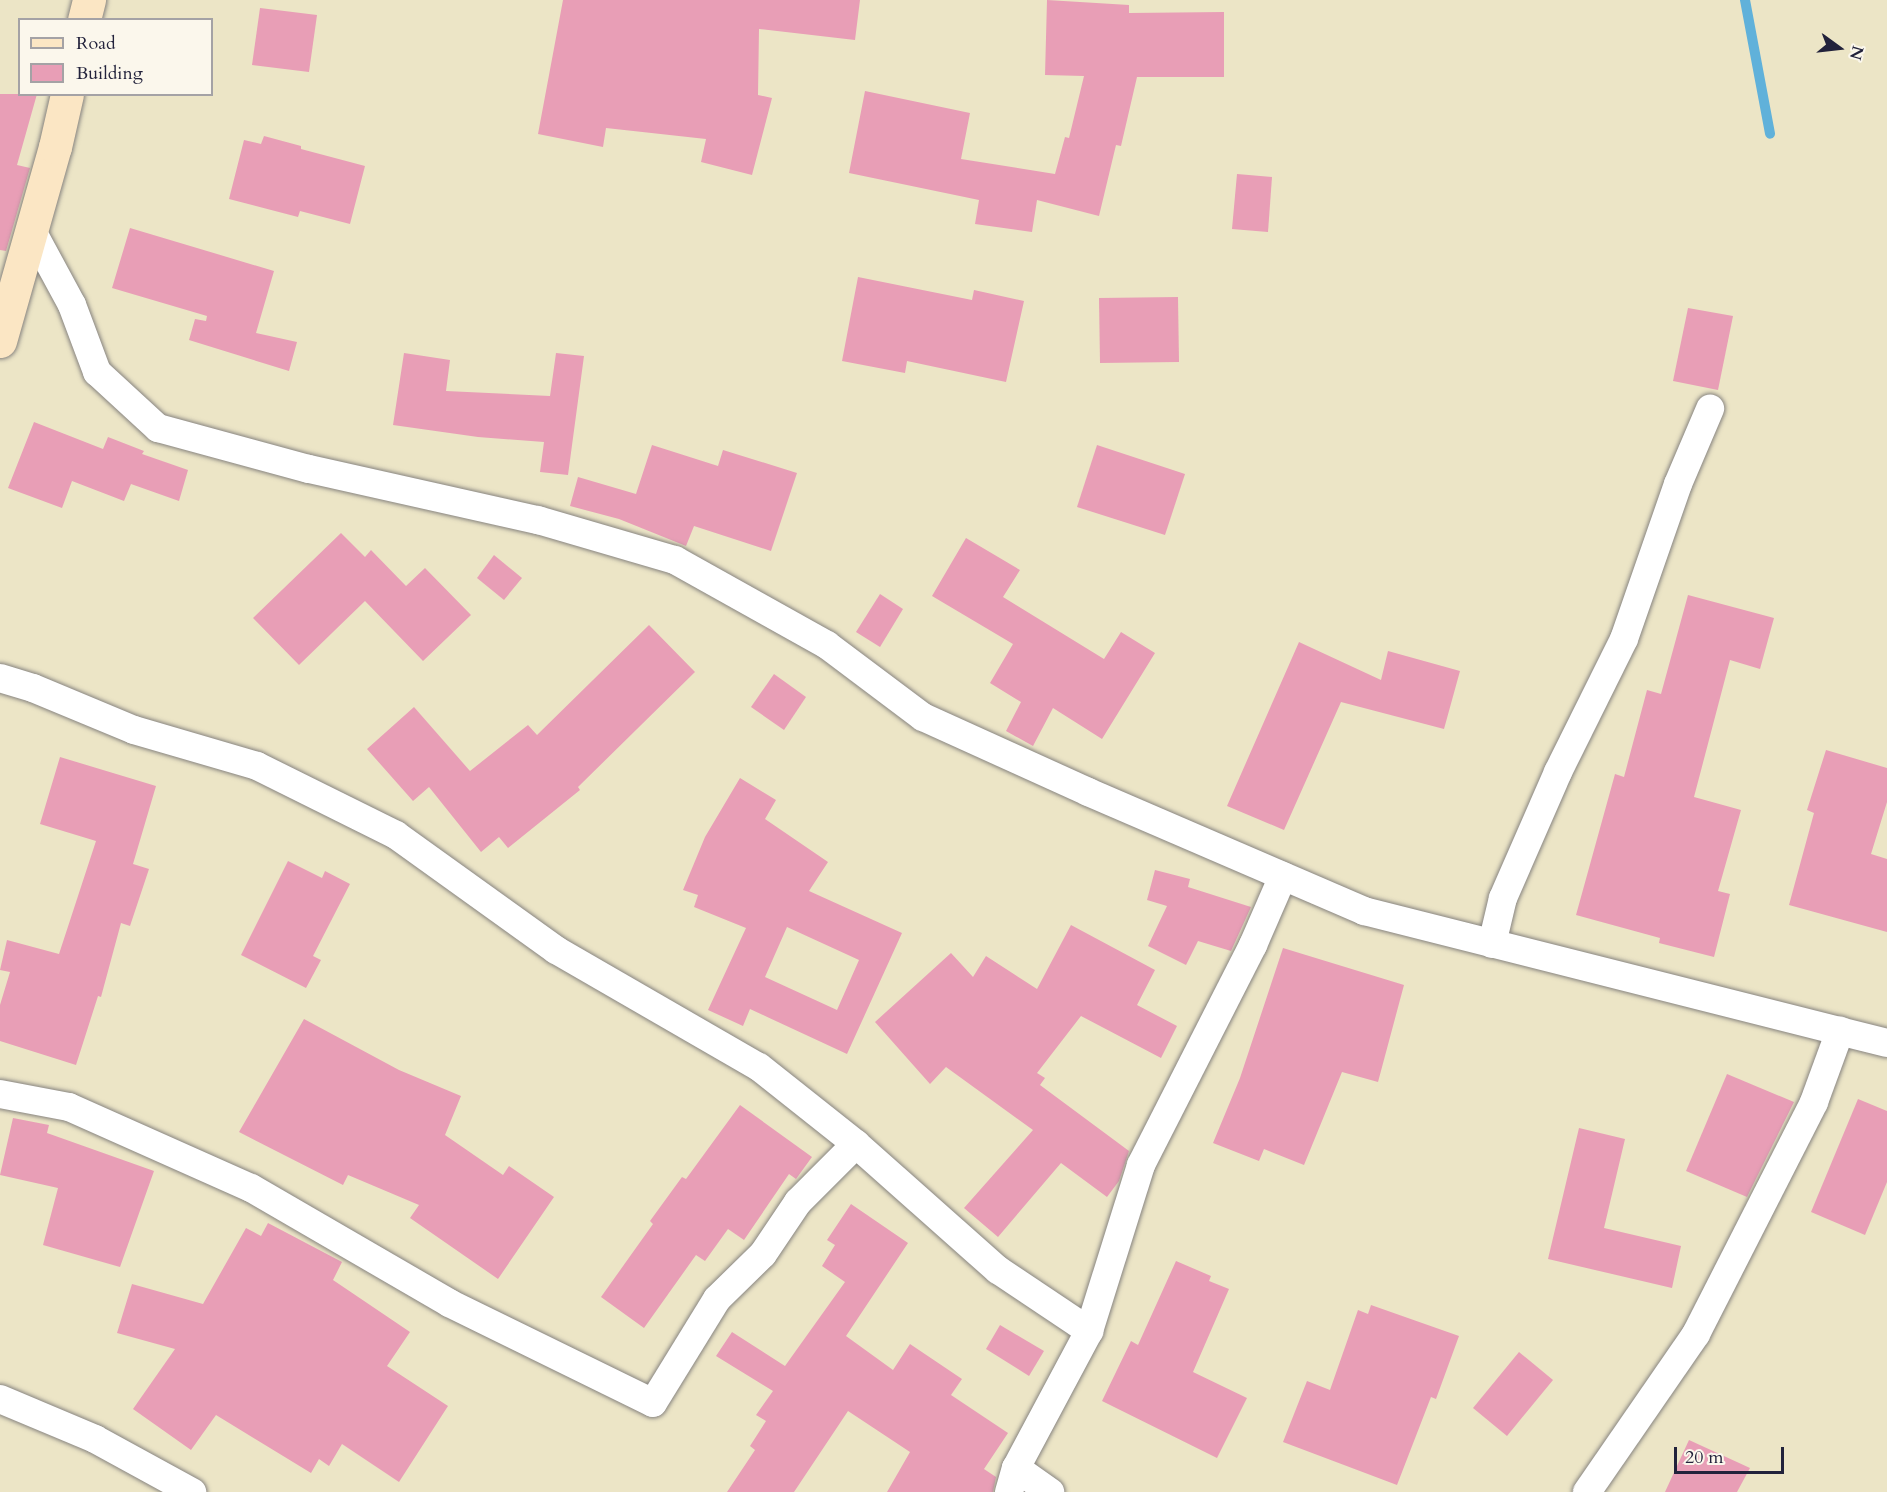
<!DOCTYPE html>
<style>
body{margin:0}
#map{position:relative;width:1887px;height:1492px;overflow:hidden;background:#ece5c6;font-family:Cardo,serif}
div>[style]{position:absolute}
.stream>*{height:10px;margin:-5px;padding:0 5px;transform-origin:5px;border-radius:5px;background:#60b1da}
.building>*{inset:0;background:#e89eb6}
.roads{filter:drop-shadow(0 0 2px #878480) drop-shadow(0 0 2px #878480)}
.street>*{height:28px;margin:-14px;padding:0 14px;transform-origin:14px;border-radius:14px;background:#fff}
.secondary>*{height:33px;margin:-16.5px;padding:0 16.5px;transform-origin:16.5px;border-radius:16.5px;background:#fbe6c4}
span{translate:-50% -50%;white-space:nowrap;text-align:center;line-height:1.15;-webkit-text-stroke:5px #fbf7ec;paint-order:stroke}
.legend{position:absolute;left:18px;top:18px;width:195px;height:78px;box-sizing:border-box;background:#fbf7ec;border:2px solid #a4a2a5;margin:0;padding:8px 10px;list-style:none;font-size:18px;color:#22223b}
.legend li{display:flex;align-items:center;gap:12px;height:30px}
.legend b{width:30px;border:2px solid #a4a2a5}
.north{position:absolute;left:1809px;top:18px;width:60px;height:60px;-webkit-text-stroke:4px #fbf7ec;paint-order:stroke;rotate:105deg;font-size:16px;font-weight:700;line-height:24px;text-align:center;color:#22223b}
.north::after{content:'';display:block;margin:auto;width:21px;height:27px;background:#22223b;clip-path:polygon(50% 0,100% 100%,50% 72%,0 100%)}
.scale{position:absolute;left:1674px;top:1447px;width:110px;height:27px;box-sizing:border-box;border:3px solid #22223b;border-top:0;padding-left:8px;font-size:18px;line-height:21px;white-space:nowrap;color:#22223b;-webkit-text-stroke:4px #fbf7ec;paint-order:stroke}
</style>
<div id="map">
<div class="stream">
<div style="left:1745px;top:0;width:136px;rotate:79.4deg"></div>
</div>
<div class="building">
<div style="clip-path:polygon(563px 0,860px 0,855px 40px,759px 29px,758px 95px,772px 98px,752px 175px,701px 162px,706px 139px,606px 128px,603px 147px,538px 134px)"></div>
<div style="clip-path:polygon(1047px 0,1129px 5px,1129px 13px,1224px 12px,1224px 77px,1137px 77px,1121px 146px,1116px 145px,1099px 216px,1037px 200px,1032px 232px,975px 224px,979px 200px,849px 173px,865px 91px,970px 113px,961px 159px,1055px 174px,1065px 137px,1069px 138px,1084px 76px,1045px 75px)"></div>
<div style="clip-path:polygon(260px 8px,317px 15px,309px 72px,252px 65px)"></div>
<div style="clip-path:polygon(0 94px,37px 94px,17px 165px,30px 168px,6px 251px,0 250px)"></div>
<div style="clip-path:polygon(264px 136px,301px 146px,301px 149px,365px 166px,350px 224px,300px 211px,298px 217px,229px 199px,244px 140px,261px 144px)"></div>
<div style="clip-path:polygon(1237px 174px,1272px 177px,1268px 232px,1232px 229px)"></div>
<div style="clip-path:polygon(130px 228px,274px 271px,256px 333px,297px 342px,289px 371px,189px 340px,195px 319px,206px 321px,207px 316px,112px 288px)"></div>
<div style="clip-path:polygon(858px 277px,972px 300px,974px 290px,1024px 301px,1006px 382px,907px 361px,905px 373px,842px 361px)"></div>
<div style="clip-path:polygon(1178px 297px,1179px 362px,1100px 363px,1099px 298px)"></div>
<div style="clip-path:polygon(1688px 308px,1733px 316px,1718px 390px,1673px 381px)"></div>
<div style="clip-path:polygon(404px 353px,450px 360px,446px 391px,550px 396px,556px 353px,584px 356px,568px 475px,540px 472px,544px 442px,478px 437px,393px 425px)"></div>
<div style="clip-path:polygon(34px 422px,103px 449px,108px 437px,144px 451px,142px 454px,188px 470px,179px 501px,131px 484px,124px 501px,72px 481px,62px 508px,8px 488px)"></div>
<div style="clip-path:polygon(652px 445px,718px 466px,723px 450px,797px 473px,771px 551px,694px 526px,686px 546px,619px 519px,570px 506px,578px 477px,636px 494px)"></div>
<div style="clip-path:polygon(1097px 445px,1185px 474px,1165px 535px,1077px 507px)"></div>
<div style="clip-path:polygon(341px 533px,365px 557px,371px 550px,406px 586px,425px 568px,471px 615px,423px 661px,365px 601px,299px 665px,253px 618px)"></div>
<div style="clip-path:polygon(966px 538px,1020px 570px,1003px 597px,1104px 659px,1121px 632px,1155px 653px,1102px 739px,1053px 708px,1033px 746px,1006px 731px,1021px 702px,990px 683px,1013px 644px,932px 596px)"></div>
<div style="clip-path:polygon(494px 555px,522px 578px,504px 600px,477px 578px)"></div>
<div style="clip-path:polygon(880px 594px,903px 609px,880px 647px,856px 632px)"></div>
<div style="clip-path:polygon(1688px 595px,1774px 618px,1760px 669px,1730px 660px,1694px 797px,1741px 810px,1718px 891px,1730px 894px,1714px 957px,1659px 943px,1660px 938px,1576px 915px,1615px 774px,1624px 777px,1647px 690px,1661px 694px)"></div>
<div style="clip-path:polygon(649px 625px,695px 672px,578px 787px,580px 790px,508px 848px,499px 837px,481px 852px,429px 787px,413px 801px,367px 749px,414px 707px,470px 771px,528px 725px,537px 735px)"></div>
<div style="clip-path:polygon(1299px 642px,1381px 680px,1388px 651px,1460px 671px,1444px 729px,1341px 702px,1284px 830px,1227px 806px)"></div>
<div style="clip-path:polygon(774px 674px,806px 697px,784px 730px,751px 707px)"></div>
<div style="clip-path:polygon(1826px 750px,1887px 768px,1887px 802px,1871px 854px,1887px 859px,1887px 932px,1789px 905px,1814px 813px,1807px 810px)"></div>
<div style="clip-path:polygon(60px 757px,156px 786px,133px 864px,149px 869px,130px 926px,121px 923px,101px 997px,98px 996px,76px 1065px,0 1041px,0 1005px,10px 972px,0 970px,7px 940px,59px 954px,96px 841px,40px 824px)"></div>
<div style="clip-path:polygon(evenodd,740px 778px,776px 800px,765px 819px,828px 862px,809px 891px,902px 933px,847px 1054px,750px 1009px,743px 1026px,708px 1010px,746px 928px,694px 907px,698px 895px,683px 890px,705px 837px,740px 778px,787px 927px,859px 960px,837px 1010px,765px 977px,787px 927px)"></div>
<div style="clip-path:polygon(288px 861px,322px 878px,325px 871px,350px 884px,313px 956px,321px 960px,306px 988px,241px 955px)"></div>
<div style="clip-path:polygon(1155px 870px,1190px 879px,1188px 887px,1251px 907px,1231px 951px,1198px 941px,1186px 965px,1148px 946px,1167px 906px,1147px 900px)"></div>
<div style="clip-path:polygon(1071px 925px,1155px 970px,1137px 1005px,1177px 1026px,1161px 1058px,1081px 1016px,1037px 1073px,1045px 1078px,1040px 1085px,1129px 1151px,1119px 1181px,1107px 1197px,1061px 1163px,998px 1237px,964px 1208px,1033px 1130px,946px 1067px,930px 1084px,875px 1022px,951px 953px,973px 977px,986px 956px,1037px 989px)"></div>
<div style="clip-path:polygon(1283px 948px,1404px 985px,1378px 1082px,1342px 1072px,1304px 1165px,1264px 1149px,1259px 1161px,1213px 1143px,1240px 1078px)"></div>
<div style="clip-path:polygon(304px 1019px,399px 1070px,461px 1096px,445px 1135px,503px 1175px,509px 1166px,554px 1197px,498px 1279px,410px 1218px,419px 1205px,348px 1175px,343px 1185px,239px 1132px)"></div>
<div style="clip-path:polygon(1727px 1074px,1794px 1102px,1747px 1197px,1686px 1171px)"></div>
<div style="clip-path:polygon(1858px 1099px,1887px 1111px,1887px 1182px,1865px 1235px,1811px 1212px)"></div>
<div style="clip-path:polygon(740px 1105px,812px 1157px,796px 1179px,789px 1174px,744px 1240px,728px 1229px,705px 1261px,696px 1255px,644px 1328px,601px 1297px,653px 1224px,650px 1221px,682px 1177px,686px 1179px)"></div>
<div style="clip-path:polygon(13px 1118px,49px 1125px,47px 1133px,154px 1171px,120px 1267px,43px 1245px,58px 1188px,0 1175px)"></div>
<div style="clip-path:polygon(1579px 1128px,1625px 1139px,1604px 1228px,1681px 1246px,1672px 1288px,1548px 1259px)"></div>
<div style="clip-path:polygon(851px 1204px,908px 1243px,846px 1336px,893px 1370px,910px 1344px,962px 1379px,951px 1395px,1008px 1433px,984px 1469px,996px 1477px,993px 1492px,887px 1492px,910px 1452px,848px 1411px,794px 1492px,727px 1492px,755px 1450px,750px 1446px,766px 1421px,756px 1415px,773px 1391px,716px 1356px,732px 1332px,785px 1366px,845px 1282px,822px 1266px,835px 1245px,827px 1240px)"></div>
<div style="clip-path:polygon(268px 1223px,342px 1262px,333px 1280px,410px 1332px,387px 1366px,448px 1406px,399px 1482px,342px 1444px,329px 1466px,319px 1459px,311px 1473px,216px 1415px,191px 1450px,133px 1409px,175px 1349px,117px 1333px,132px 1284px,203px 1304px,246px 1228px,261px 1236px)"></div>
<div style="clip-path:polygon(1176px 1261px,1211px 1276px,1209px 1281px,1229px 1289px,1193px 1372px,1247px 1398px,1217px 1458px,1102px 1401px,1131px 1341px,1138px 1345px)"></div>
<div style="clip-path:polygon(1371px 1305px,1459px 1336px,1436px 1399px,1431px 1397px,1397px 1485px,1283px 1442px,1307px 1381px,1330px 1390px,1358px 1310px,1368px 1314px)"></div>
<div style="clip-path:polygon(1000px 1325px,1044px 1351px,1029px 1376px,986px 1349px)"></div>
<div style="clip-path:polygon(1519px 1352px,1553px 1380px,1507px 1436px,1473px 1408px)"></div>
<div style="clip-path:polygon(1689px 1440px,1750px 1468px,1737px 1492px,1665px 1492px)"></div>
</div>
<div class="roads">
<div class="street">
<div style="left:32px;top:231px;width:84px;rotate:61.6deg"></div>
<div style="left:72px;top:305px;width:72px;rotate:69.5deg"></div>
<div style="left:97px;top:372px;width:83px;rotate:42.6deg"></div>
<div style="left:158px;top:428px;width:156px;rotate:15.2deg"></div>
<div style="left:309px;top:469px;width:235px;rotate:12.6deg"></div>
<div style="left:538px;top:520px;width:143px;rotate:16.3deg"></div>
<div style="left:675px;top:560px;width:174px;rotate:29.2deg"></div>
<div style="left:827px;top:645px;width:120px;rotate:36.9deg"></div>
<div style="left:923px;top:717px;width:181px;rotate:24.4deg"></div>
<div style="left:1088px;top:792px;width:301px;rotate:23.3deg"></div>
<div style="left:1364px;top:911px;width:539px;rotate:14.17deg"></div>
<div style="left:0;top:678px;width:34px;rotate:17deg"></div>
<div style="left:33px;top:688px;width:109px;rotate:22.6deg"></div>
<div style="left:134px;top:730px;width:128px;rotate:16.3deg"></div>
<div style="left:257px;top:766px;width:155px;rotate:26.4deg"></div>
<div style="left:396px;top:835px;width:197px;rotate:35.7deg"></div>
<div style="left:556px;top:950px;width:234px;rotate:30deg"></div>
<div style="left:759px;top:1067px;width:124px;rotate:38.4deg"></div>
<div style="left:856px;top:1144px;width:190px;rotate:41.6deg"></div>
<div style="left:998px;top:1270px;width:110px;rotate:33.8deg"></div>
<div style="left:1492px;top:944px;width:47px;rotate:-76.6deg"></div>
<div style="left:1503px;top:898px;width:137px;rotate:-66.4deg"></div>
<div style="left:1558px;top:772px;width:148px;rotate:-63.6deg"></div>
<div style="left:1624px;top:639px;width:164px;rotate:-70.8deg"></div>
<div style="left:1678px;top:484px;width:82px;rotate:-66.9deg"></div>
<div style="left:0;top:1094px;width:70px;rotate:10.7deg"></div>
<div style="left:69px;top:1107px;width:199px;rotate:24deg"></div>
<div style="left:251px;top:1188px;width:229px;rotate:30.1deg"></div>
<div style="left:449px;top:1303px;width:227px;rotate:26.1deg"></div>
<div style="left:653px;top:1403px;width:122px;rotate:-58.4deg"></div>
<div style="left:717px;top:1299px;width:64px;rotate:-44.4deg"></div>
<div style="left:763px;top:1254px;width:63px;rotate:-56.1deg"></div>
<div style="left:798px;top:1202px;width:82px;rotate:-45deg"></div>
<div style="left:0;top:1399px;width:103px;rotate:22.8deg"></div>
<div style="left:95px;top:1439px;width:111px;rotate:28.7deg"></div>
<div style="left:1016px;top:1468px;width:42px;rotate:35.2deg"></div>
<div style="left:1009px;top:1492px;width:25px;rotate:-74deg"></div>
<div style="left:1016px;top:1468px;width:155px;rotate:-61.9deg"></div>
<div style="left:1089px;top:1331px;width:174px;rotate:-72.6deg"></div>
<div style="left:1141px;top:1165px;width:247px;rotate:-63deg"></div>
<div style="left:1253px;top:945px;width:75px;rotate:-66.5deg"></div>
<div style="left:1587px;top:1492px;width:192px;rotate:-55.4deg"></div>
<div style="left:1696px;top:1334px;width:260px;rotate:-63deg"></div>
<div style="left:1814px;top:1102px;width:76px;rotate:-69.9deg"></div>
</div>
<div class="secondary">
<div style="left:84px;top:20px;width:21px;rotate:-76deg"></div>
<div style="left:0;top:341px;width:202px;rotate:-74.2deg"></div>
<div style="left:55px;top:147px;width:54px;rotate:-77.2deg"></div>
</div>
</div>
<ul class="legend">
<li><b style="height:8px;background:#fbe6c4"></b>Road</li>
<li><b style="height:16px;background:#e89eb6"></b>Building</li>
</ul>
<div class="north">N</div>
<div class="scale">20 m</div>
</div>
